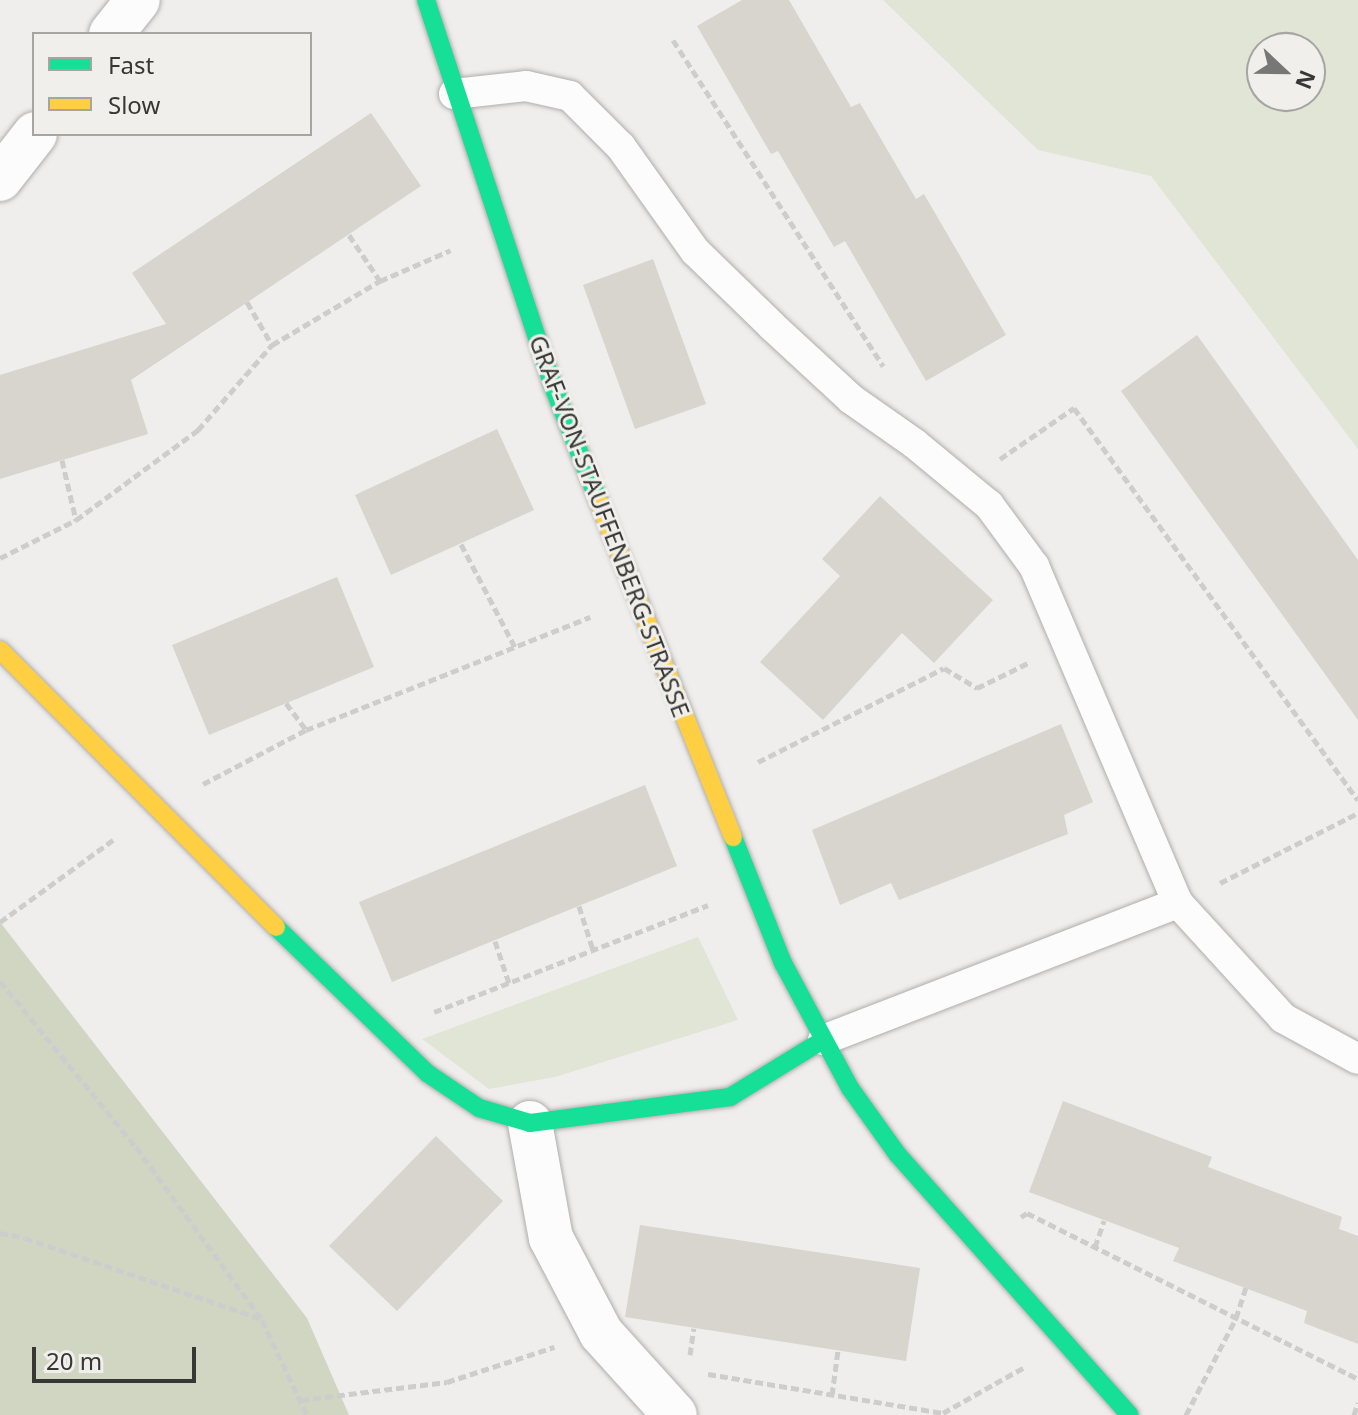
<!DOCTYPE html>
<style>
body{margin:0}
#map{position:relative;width:1358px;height:1415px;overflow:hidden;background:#efeeec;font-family:"Noto Sans",sans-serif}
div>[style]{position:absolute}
.green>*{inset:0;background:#e0e5d6}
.forest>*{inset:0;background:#d0d6c2}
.building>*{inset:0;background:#d7d5cd}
.path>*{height:5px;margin-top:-2.5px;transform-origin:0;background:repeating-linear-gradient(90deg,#cdcdcd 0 8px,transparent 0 12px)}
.roads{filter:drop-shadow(0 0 2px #afaead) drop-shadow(0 0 2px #afaead)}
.lane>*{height:30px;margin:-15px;padding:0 15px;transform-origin:15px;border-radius:15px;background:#fdfcfc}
.street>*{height:44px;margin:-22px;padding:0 22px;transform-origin:22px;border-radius:22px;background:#fdfcfc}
.fast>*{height:18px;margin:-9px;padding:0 9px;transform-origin:9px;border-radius:9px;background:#16e098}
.slow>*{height:18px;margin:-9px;padding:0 9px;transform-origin:9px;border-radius:9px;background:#ffcf43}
span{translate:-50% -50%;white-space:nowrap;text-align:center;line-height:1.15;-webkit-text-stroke:6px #f0efeb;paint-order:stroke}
.street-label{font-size:24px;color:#373735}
.legend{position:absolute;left:32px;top:32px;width:280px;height:104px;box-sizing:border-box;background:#f0efeb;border:2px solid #a6a5a2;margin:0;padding:10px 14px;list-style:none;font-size:24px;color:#373735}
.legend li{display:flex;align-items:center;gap:16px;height:40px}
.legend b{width:40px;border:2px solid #a6a5a2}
.north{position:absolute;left:1246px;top:32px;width:80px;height:80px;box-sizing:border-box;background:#f0efeb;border:2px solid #a6a5a2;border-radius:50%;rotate:112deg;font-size:22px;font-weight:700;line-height:32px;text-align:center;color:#373735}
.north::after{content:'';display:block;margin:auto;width:28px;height:36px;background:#777775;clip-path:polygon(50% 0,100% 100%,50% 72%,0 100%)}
.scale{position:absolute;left:32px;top:1347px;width:164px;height:36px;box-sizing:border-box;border:4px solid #373735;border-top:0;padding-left:10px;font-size:24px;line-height:28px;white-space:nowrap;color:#373735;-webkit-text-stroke:6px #f0efeb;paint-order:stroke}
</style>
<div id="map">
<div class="green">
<div style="clip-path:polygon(evenodd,883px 0,1358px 0,1358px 449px,1151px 176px,1038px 150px,883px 0,1262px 48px,1310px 48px,1310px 96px,1262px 96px,1262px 48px)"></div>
<div style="clip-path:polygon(698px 937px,738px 1020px,555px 1077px,489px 1089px,422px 1039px)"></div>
</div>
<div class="forest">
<div style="clip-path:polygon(0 922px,307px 1318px,349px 1415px,0 1415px)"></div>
</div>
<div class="building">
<div style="clip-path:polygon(742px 0,789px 0,851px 107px,860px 103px,916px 199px,924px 194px,1006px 335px,926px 381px,845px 241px,834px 247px,778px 151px,771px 154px,697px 26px)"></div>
<div style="clip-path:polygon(371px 113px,421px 186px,131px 380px,148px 434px,0 479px,0 375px,166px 324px,132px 273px)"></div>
<div style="clip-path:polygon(653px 259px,706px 404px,635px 429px,583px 285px)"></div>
<div style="clip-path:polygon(1197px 335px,1358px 560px,1358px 720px,1121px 391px)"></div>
<div style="clip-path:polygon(497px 429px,534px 510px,391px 575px,355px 495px)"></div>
<div style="clip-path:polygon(880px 496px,993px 600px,934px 663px,902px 633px,823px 720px,760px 662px,840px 576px,822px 559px)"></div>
<div style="clip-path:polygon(337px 577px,374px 667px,209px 735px,172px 645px)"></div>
<div style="clip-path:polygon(1061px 724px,1093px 802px,1064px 815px,1068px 834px,899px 900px,891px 883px,840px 905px,812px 830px)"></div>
<div style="clip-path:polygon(645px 785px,677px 866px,392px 982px,359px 902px)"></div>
<div style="clip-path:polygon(1063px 1101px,1212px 1157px,1208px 1167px,1342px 1217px,1339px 1229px,1358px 1236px,1358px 1344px,1304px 1323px,1307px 1311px,1173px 1261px,1179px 1248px,1029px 1192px)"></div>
<div style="clip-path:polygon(436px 1136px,503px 1201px,397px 1311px,329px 1246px)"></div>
<div style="clip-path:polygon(640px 1225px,920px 1268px,906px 1361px,625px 1317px)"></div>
</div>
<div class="path">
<div style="left:673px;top:40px;width:388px;rotate:57.2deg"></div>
<div style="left:349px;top:235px;width:55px;rotate:56deg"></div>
<div style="left:247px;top:302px;width:50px;rotate:59.8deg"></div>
<div style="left:1000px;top:459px;width:90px;rotate:-34.6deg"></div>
<div style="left:1074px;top:408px;width:484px;rotate:54.1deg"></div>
<div style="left:62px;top:460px;width:62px;rotate:76.9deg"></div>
<div style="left:461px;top:544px;width:119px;rotate:62.4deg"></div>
<div style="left:0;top:558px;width:85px;rotate:-26.6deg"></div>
<div style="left:76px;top:520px;width:152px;rotate:-36.4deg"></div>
<div style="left:198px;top:430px;width:113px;rotate:-49deg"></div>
<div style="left:272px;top:345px;width:126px;rotate:-30.7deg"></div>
<div style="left:380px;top:281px;width:77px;rotate:-23.6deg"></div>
<div style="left:286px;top:703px;width:34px;rotate:53deg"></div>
<div style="left:758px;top:762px;width:208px;rotate:-26.8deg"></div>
<div style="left:944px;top:668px;width:39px;rotate:31deg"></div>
<div style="left:977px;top:688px;width:59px;rotate:-26.1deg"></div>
<div style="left:203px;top:784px;width:116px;rotate:-27.7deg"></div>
<div style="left:306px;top:730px;width:306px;rotate:-21.7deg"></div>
<div style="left:1220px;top:883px;width:155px;rotate:-26.9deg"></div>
<div style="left:579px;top:906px;width:46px;rotate:72.3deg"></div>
<div style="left:0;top:922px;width:140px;rotate:-36deg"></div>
<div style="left:495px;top:941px;width:44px;rotate:71.6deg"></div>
<div style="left:0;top:981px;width:215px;rotate:50.7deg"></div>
<div style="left:136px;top:1147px;width:214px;rotate:53.9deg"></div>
<div style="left:262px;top:1320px;width:105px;rotate:64.7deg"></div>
<div style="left:434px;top:1012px;width:294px;rotate:-21.3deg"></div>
<div style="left:1021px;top:1217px;width:7px;rotate:-34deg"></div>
<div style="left:1027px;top:1213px;width:370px;rotate:26.6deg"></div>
<div style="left:0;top:1233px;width:25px;rotate:11deg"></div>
<div style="left:25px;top:1238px;width:250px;rotate:18.9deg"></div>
<div style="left:1095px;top:1247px;width:28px;rotate:-71deg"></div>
<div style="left:690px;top:1355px;width:27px;rotate:-82deg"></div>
<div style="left:708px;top:1374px;width:238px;rotate:9.4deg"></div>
<div style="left:943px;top:1413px;width:92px;rotate:-29.4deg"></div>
<div style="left:832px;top:1395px;width:45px;rotate:-82.4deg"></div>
<div style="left:301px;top:1400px;width:147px;rotate:-7deg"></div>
<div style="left:447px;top:1382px;width:113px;rotate:-18.1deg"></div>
<div style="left:1186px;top:1415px;width:109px;rotate:-62.7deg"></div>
<div style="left:1236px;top:1318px;width:32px;rotate:-72deg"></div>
<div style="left:1354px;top:1415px;width:13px;rotate:-72deg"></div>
</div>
<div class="roads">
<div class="lane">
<div style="left:454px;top:94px;width:72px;rotate:-6.3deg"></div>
<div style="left:526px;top:86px;width:45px;rotate:12.8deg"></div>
<div style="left:570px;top:96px;width:72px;rotate:45deg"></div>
<div style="left:621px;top:147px;width:128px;rotate:54.6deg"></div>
<div style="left:695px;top:251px;width:107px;rotate:44.2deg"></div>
<div style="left:772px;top:326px;width:108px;rotate:42.7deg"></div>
<div style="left:851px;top:399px;width:78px;rotate:35.1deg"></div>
<div style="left:915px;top:444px;width:96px;rotate:39.5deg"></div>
<div style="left:989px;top:505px;width:76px;rotate:53.6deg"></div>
<div style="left:1034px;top:566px;width:366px;rotate:66.9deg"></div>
<div style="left:1178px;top:903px;width:156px;rotate:47.6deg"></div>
<div style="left:1283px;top:1018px;width:85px;rotate:28.7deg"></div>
<div style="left:823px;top:1040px;width:381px;rotate:-21.1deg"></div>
</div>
<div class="street">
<div style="left:111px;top:34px;width:43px;rotate:-51.5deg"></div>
<div style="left:0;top:179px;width:57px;rotate:-52.1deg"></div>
<div style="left:530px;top:1123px;width:117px;rotate:79.7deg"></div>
<div style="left:551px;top:1238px;width:107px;rotate:62.2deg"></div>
<div style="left:601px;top:1333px;width:110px;rotate:47.9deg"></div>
</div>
<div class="fast">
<div style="left:426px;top:0;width:404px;rotate:71.8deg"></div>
<div style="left:552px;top:384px;width:127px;rotate:68.3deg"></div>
<div style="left:733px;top:837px;width:136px;rotate:68.4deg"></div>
<div style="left:783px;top:963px;width:142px;rotate:61.8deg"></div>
<div style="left:850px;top:1088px;width:82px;rotate:54.4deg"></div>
<div style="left:898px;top:1155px;width:348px;rotate:48.3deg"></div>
<div style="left:276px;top:927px;width:210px;rotate:44deg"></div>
<div style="left:427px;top:1073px;width:63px;rotate:33.9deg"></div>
<div style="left:479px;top:1108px;width:53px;rotate:16.4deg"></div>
<div style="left:530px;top:1123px;width:202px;rotate:-7.4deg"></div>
<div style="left:730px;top:1097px;width:109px;rotate:-31.5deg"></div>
</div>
<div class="slow">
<div style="left:599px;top:502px;width:361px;rotate:68.2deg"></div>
<div style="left:0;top:650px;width:391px;rotate:45.1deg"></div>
</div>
</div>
<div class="street-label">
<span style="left:610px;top:526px;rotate:69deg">GRAF-VON-STAUFFENBERG-STRASSE</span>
</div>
<ul class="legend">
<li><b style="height:10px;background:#16e098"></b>Fast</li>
<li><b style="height:10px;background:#ffcf43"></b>Slow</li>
</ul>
<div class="north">N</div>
<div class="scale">20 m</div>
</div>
